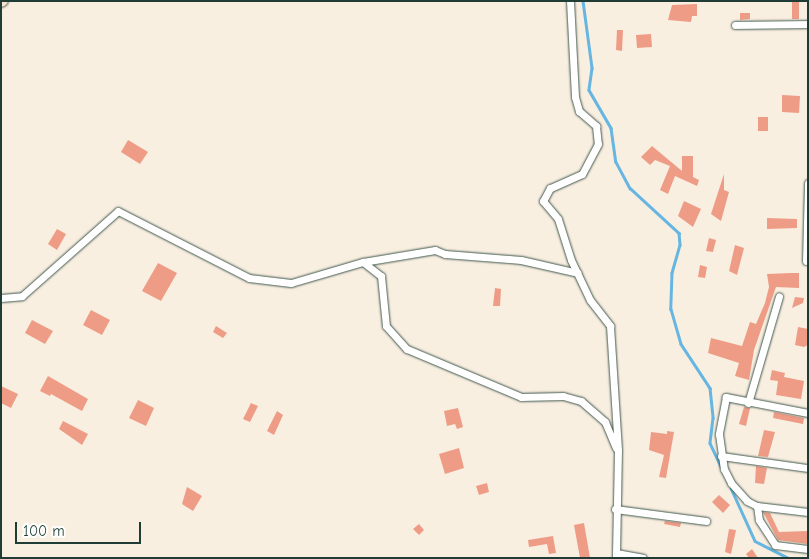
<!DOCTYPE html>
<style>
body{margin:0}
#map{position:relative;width:809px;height:559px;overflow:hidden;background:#f9efe1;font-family:"Comic Neue",sans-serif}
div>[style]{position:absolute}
.stream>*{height:2.5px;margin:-1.25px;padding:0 1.25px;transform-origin:1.25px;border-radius:1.25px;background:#66b6e1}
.building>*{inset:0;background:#ee9c86}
.roads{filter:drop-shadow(0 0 1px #40584e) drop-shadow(0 0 1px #40584e)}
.street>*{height:7px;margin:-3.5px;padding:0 3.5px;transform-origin:3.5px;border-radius:3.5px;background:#fff}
.secondary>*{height:10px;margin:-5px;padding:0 5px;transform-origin:5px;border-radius:5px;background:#fbe5cf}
span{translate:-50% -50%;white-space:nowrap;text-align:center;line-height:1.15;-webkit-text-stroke:5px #fff;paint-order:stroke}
.frame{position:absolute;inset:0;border:2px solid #1f3d34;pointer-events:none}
.scale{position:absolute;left:15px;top:522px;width:126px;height:22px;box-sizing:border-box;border:2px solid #1f3d34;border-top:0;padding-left:6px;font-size:15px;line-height:18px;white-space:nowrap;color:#1f3d34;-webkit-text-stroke:4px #fff;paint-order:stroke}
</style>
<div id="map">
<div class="stream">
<div style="left:583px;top:1px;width:68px;rotate:82.3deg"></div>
<div style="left:592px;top:68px;width:22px;rotate:98deg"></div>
<div style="left:589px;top:90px;width:44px;rotate:59.9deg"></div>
<div style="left:611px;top:128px;width:34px;rotate:82deg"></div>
<div style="left:616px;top:162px;width:30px;rotate:62deg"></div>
<div style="left:630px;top:188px;width:67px;rotate:42.6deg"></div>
<div style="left:679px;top:233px;width:12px;rotate:85deg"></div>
<div style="left:680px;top:245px;width:29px;rotate:106deg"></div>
<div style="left:672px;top:273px;width:36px;rotate:92deg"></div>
<div style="left:671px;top:309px;width:36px;rotate:74deg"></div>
<div style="left:681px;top:344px;width:53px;rotate:56.6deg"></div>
<div style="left:710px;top:388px;width:30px;rotate:84deg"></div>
<div style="left:713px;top:418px;width:25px;rotate:97deg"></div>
<div style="left:710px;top:443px;width:26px;rotate:65deg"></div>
<div style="left:731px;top:488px;width:58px;rotate:65.6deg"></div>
<div style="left:755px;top:541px;width:38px;rotate:27deg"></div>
</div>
<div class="building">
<div style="clip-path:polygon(792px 1px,799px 1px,799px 19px,792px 19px)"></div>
<div style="clip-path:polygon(697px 4px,697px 16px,692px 16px,691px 22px,668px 20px,672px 5px)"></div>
<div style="clip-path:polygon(740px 13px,750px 13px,750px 19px,740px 20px)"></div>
<div style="clip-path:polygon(617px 30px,623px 30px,622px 51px,616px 50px)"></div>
<div style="clip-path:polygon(651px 34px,652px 47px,637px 48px,636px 35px)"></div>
<div style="clip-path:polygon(782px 95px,800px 96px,799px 113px,782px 112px)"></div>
<div style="clip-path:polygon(758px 117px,768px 117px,768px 131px,758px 131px)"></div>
<div style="clip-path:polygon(128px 140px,148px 152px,140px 164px,121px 152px)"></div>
<div style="clip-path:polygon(652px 146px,682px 171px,682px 156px,693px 156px,693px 177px,699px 180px,697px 186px,675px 176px,668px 194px,660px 190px,670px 166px,655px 160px,650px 165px,641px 157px)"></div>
<div style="clip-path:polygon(724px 174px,724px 190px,729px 192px,721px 221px,711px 214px)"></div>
<div style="clip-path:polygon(684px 201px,701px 209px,693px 227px,678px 216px)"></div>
<div style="clip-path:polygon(767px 218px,797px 219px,797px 228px,767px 229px)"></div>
<div style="clip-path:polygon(57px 229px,66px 234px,57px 250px,48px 244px)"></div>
<div style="clip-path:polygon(709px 238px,716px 240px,713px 252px,706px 251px)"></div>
<div style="clip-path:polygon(735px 245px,744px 248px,737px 275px,729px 271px)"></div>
<div style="clip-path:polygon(158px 263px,177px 273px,161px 301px,142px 291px)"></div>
<div style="clip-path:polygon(700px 265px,707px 267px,705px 278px,698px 277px)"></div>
<div style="clip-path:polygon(791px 273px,799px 273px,799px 288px,776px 287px,754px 350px,749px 380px,735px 376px,739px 363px,708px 353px,711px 338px,742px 346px,750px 322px,756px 324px,765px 303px,769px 287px,767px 274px)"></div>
<div style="clip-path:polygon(495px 288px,501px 289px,500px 306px,493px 306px)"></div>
<div style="clip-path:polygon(795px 297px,804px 298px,803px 303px,792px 308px)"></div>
<div style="clip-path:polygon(91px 310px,110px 320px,102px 335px,83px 325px)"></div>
<div style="clip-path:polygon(32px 320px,53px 331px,45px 344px,25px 333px)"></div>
<div style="clip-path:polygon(216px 326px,227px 333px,223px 338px,213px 332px)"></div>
<div style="clip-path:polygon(798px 327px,808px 329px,808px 345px,804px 347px,795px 345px)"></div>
<div style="clip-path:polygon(772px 370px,785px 373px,784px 377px,804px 381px,801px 399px,776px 395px,778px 381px,770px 380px)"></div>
<div style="clip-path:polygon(48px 376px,88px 399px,82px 411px,51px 394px,50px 396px,40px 391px)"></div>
<div style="clip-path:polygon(1px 386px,18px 394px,11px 408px,1px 403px)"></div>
<div style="clip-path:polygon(138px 400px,154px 408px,146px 426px,129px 418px)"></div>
<div style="clip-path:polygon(251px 403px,258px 406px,250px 422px,243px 419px)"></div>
<div style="clip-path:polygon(744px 407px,750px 408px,746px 426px,739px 424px)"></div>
<div style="clip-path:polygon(458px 408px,463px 427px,457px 429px,455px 424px,447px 426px,444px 411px)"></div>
<div style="clip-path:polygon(277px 411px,283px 415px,274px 435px,267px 431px)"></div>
<div style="clip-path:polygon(774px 412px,804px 418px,803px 424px,773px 418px)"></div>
<div style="clip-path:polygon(63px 421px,88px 434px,82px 445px,59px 429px)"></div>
<div style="clip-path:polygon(764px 430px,775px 432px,768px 457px,758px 456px)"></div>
<div style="clip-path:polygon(667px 431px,674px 432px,666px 478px,659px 477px,664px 455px,649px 450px,651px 432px,667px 434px)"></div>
<div style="clip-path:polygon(459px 448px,464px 468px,445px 474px,439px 454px)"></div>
<div style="clip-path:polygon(756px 466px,767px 468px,764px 484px,755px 483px)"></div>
<div style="clip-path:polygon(487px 483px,489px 492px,479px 495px,476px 486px)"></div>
<div style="clip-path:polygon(187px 487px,202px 496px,193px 511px,182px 504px)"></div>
<div style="clip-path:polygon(719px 495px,730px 505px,723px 513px,712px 502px)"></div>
<div style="clip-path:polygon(763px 512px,770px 513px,779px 532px,808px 531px,808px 544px,778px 540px)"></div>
<div style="clip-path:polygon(665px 521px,681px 523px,680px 527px,664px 524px)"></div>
<div style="clip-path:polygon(584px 523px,590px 558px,580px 558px,574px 525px)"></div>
<div style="clip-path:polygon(419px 524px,424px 530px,419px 535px,413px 529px)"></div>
<div style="clip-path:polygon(729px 529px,736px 530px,731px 554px,725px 552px)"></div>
<div style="clip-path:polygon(553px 536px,556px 553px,549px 554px,547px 544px,529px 547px,528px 540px)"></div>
<div style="clip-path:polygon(752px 549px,758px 558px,749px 558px,746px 554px)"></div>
</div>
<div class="roads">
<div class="street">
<div style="left:570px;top:1px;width:96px;rotate:87deg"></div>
<div style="left:575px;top:97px;width:15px;rotate:74deg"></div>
<div style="left:579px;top:111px;width:23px;rotate:41deg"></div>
<div style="left:596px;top:126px;width:18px;rotate:84deg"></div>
<div style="left:598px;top:144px;width:34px;rotate:118deg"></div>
<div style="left:582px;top:174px;width:35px;rotate:156deg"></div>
<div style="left:550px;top:188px;width:15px;rotate:118deg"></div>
<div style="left:543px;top:201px;width:23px;rotate:50deg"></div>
<div style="left:558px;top:219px;width:43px;rotate:72.4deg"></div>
<div style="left:571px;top:260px;width:44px;rotate:64.6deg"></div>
<div style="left:590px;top:300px;width:33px;rotate:52deg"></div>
<div style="left:610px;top:326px;width:124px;rotate:86.3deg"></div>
<div style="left:618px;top:450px;width:108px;rotate:91.1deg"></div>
<div style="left:735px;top:25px;width:73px;rotate:-0.8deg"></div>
<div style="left:806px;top:261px;width:78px;rotate:-88.5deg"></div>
<div style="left:363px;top:262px;width:23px;rotate:38deg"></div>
<div style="left:381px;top:276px;width:50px;rotate:84.3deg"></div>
<div style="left:386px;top:326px;width:31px;rotate:48deg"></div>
<div style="left:407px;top:349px;width:124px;rotate:22.8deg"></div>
<div style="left:521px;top:397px;width:42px;rotate:-1.4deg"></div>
<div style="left:563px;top:396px;width:19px;rotate:16deg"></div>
<div style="left:581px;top:401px;width:32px;rotate:41deg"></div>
<div style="left:605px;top:422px;width:28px;rotate:67deg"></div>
<div style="left:1px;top:298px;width:21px;rotate:-5deg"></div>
<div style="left:22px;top:296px;width:128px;rotate:-41.5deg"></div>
<div style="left:118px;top:211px;width:147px;rotate:27.1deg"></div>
<div style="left:249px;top:278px;width:42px;rotate:6.8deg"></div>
<div style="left:291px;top:283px;width:75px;rotate:-16.3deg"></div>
<div style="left:363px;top:262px;width:73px;rotate:-9.5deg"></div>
<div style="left:435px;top:250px;width:11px;rotate:22deg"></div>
<div style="left:445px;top:254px;width:76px;rotate:4.5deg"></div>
<div style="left:521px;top:260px;width:58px;rotate:12.8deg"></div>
<div style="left:748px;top:403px;width:111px;rotate:-73.8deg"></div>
<div style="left:808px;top:413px;width:84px;rotate:-169deg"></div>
<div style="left:726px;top:397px;width:38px;rotate:101deg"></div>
<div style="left:719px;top:434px;width:35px;rotate:82deg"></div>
<div style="left:724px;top:469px;width:16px;rotate:63deg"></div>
<div style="left:731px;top:483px;width:24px;rotate:48deg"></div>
<div style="left:747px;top:501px;width:11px;rotate:27deg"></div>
<div style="left:757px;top:506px;width:14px;rotate:82deg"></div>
<div style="left:759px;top:520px;width:30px;rotate:57deg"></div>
<div style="left:775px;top:545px;width:33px;rotate:7deg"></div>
<div style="left:721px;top:456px;width:88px;rotate:7.9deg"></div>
<div style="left:757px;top:506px;width:51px;rotate:6.7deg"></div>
<div style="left:615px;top:509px;width:92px;rotate:7.5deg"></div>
<div style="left:616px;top:553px;width:27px;rotate:10deg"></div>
</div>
<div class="secondary">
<div style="left:1px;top:2px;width:2px;rotate:-27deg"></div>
</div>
</div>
<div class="frame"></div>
<div class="scale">100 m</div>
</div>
